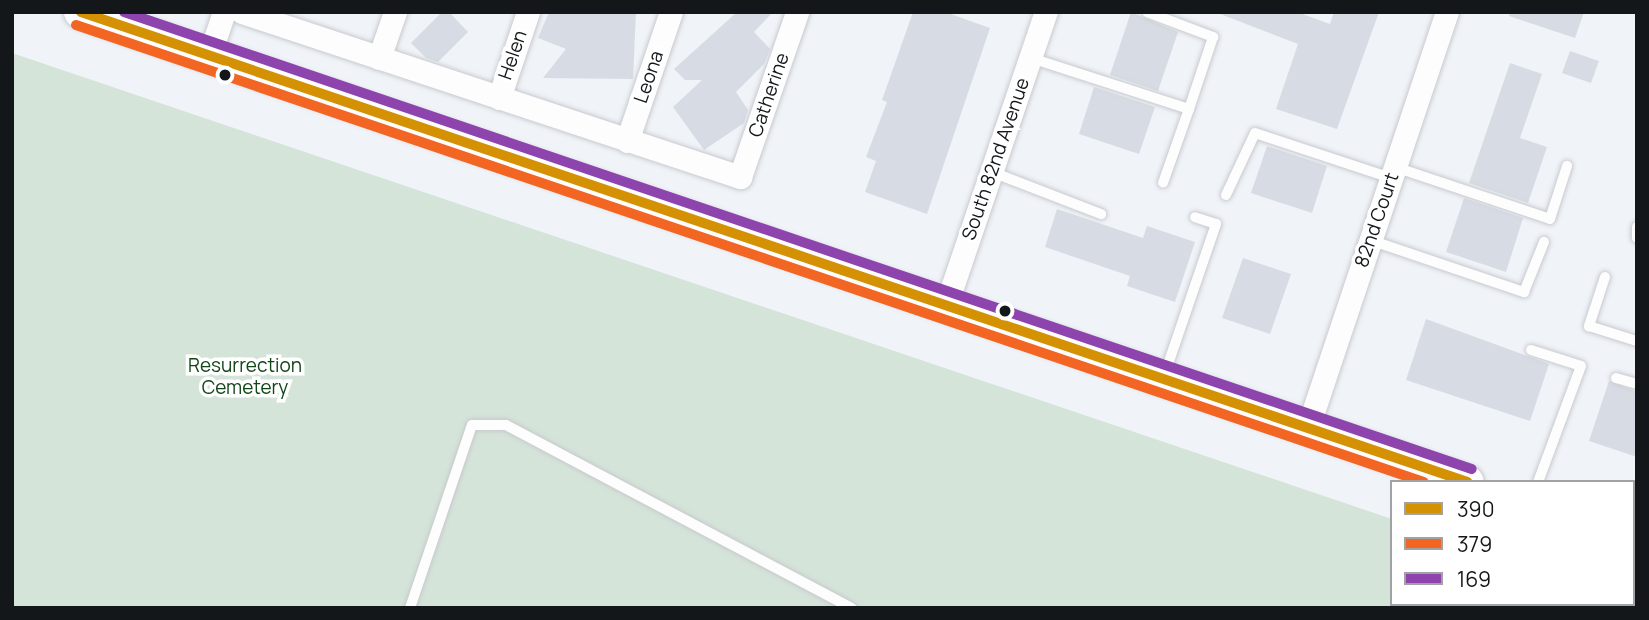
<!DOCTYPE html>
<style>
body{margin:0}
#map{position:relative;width:1649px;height:620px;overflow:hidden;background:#f0f3f8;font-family:Manrope,sans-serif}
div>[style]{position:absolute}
.green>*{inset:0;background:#d5e4d9}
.building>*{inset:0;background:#d7dce4}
.roads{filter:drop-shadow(0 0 2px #c7cace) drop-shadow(0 0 2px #c7cace)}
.service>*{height:10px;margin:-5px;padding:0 5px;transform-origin:5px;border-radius:5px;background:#fdfdfe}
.minor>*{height:23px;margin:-11.5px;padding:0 11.5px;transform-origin:11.5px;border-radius:11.5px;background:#fdfdfe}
.secondary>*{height:32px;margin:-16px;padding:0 16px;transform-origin:16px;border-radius:16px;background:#fdfdfe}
.bus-1>*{height:10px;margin:-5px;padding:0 5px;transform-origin:5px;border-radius:5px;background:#d59104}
.bus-2>*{height:10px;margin:-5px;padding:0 5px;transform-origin:5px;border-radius:5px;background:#f26522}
.bus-3>*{height:10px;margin:-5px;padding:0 5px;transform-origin:5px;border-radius:5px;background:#8e44ad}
.dots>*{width:19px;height:19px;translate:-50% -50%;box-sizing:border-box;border:4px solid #fff;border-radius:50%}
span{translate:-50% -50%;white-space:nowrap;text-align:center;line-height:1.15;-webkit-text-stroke:7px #fff;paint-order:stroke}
.street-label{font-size:19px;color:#141719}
.park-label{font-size:19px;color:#124618}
.frame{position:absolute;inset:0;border:14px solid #141719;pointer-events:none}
.legend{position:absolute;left:1390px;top:480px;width:245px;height:126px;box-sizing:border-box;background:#fff;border:2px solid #a1a2a3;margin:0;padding:9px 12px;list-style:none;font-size:21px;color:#141719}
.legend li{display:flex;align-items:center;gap:14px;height:35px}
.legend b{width:35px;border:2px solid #a1a2a3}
</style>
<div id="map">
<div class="green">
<div style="clip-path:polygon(12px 53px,1392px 519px,1392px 604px,1633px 604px,1633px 601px,1637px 608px,12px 608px)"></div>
</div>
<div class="building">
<div style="clip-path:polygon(442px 12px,449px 12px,468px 32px,438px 62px,426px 58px,411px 43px)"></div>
<div style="clip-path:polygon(549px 12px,636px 12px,633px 79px,543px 78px,566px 49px,538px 38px)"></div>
<div style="clip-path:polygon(737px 12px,773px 12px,754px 32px,770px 49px,764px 64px,736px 92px,748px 110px,744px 123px,704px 150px,673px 107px,702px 80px,685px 80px,674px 69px)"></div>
<div style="clip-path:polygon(913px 12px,945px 12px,990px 28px,927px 214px,865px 192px,876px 161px,866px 157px,887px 102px,882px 100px)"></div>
<div style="clip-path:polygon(1131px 12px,1178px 32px,1158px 91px,1110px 75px)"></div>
<div style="clip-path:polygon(1215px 12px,1297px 12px,1330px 24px,1334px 12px,1379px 12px,1337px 129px,1276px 109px,1298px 44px)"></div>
<div style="clip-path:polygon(1510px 12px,1584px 12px,1575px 38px,1509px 16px)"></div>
<div style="clip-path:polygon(1570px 51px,1599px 61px,1591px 83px,1562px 73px)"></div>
<div style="clip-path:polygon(1510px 63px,1542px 74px,1520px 138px,1547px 147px,1528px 203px,1469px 183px)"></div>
<div style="clip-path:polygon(1094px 87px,1155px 107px,1139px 154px,1079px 134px)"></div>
<div style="clip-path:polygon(1267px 146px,1327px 166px,1312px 213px,1251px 193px)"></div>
<div style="clip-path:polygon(1464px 198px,1523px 218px,1506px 272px,1446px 252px)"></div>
<div style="clip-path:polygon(1057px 209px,1143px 238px,1147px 226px,1195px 242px,1175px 302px,1127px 286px,1130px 276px,1045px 247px)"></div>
<div style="clip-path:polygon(1243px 258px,1291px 274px,1270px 334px,1222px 318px)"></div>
<div style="clip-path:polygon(1426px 319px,1549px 364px,1530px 421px,1406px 380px)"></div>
<div style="clip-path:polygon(1609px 381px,1637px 392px,1637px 457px,1589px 441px)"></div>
</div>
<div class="roads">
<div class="service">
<div style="left:1147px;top:12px;width:71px;rotate:20.7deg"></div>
<div style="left:1213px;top:37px;width:76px;rotate:108.4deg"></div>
<div style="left:1031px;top:58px;width:166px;rotate:17.9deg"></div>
<div style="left:1189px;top:109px;width:78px;rotate:109.4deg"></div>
<div style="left:1395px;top:167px;width:163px;rotate:18.5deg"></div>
<div style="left:1550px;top:219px;width:56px;rotate:-72.2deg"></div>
<div style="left:992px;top:172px;width:117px;rotate:21.1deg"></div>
<div style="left:1226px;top:195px;width:68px;rotate:-64.9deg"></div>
<div style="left:1255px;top:133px;width:143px;rotate:18.3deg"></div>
<div style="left:1637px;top:227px;width:11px;rotate:90deg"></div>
<div style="left:1370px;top:240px;width:163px;rotate:18.7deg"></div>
<div style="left:1524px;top:292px;width:54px;rotate:-68.2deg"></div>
<div style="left:1605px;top:277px;width:52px;rotate:108.1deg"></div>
<div style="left:1589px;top:326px;width:50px;rotate:17.4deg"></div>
<div style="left:1531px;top:350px;width:52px;rotate:17.7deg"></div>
<div style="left:1581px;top:366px;width:124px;rotate:110.3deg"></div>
<div style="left:1164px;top:376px;width:161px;rotate:-71.1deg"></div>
<div style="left:1216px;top:224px;width:22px;rotate:-162deg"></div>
<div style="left:1616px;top:378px;width:22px;rotate:16deg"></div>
<div style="left:410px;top:608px;width:193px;rotate:-71.3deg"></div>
<div style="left:472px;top:425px;width:34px"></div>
<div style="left:506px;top:425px;width:391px;rotate:27.9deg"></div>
</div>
<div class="minor">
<div style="left:242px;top:12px;width:525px;rotate:18.33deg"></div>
<div style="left:740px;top:177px;width:175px;rotate:-70.9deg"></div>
<div style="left:209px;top:56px;width:46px;rotate:-71.2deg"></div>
<div style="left:379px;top:58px;width:49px;rotate:-70.8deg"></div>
<div style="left:499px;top:98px;width:91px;rotate:-71.4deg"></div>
<div style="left:627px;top:141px;width:136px;rotate:-71.2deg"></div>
<div style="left:946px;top:305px;width:310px;rotate:-71.2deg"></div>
<div style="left:1308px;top:427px;width:438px;rotate:-71.5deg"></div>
</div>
<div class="secondary">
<div style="left:80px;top:12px;width:1465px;rotate:18.71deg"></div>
<div style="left:1633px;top:538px;width:4px;rotate:14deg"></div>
</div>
</div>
<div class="bus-1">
<div style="left:81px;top:12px;width:1464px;rotate:18.73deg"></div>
</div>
<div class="bus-2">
<div style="left:76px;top:25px;width:1423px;rotate:18.73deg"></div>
</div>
<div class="bus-3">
<div style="left:124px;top:12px;width:1423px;rotate:18.73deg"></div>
</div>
<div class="dots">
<div style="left:225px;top:75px;background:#141719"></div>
<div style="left:1005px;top:311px;background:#141719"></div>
</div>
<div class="street-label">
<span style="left:513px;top:55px;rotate:-71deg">Helen</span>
<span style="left:649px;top:77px;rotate:-71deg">Leona</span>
<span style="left:769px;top:95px;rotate:-71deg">Catherine</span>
<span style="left:996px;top:159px;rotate:-71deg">South 82nd Avenue</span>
<span style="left:1377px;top:220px;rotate:-71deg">82nd Court</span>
</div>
<div class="park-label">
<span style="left:245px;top:377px">Resurrection<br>Cemetery</span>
</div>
<div class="frame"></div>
<ul class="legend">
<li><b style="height:9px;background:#d59104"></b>390</li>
<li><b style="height:9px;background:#f26522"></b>379</li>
<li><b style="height:9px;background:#8e44ad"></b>169</li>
</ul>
</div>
